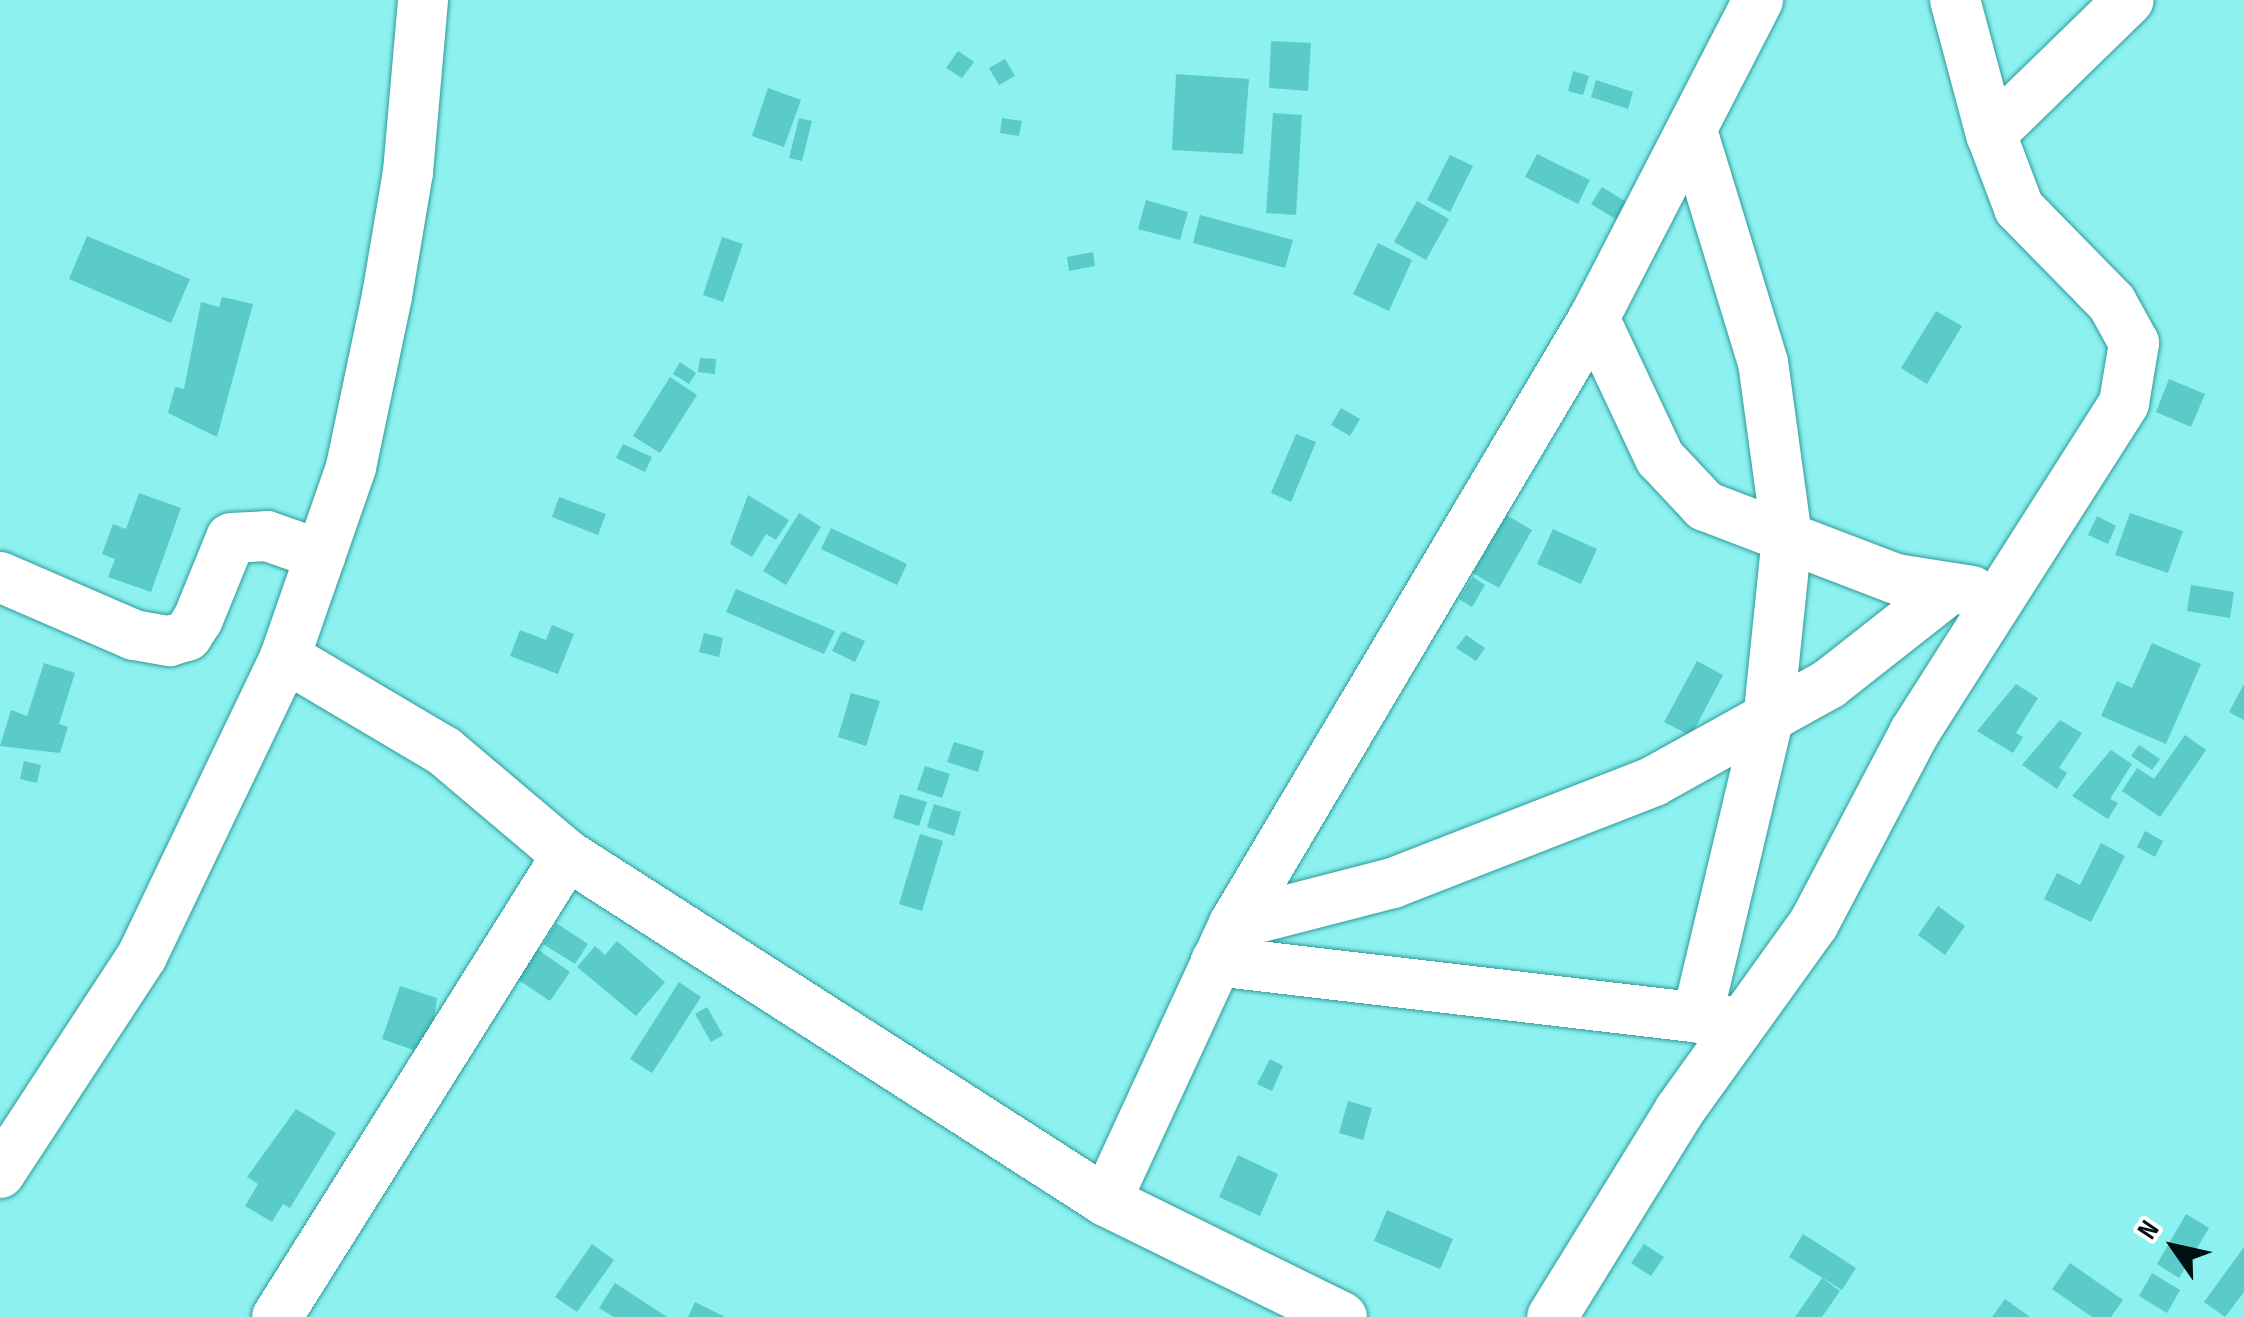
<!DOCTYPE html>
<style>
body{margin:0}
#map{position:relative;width:2244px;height:1317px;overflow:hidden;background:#8cf1ef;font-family:"Sofia Sans Condensed",sans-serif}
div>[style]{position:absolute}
.building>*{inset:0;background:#5acbc9}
.roads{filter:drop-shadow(0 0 2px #2c9a99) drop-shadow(0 0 2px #2c9a99)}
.minor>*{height:50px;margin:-25px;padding:0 25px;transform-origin:25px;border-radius:25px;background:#fff}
span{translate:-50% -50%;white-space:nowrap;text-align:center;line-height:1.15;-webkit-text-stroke:9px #fefefe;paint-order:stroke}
.north{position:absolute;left:2124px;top:1197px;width:100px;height:100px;-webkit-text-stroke:8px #fefefe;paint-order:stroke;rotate:304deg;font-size:28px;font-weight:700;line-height:40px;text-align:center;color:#000f0f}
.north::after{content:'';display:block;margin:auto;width:35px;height:45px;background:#000f0f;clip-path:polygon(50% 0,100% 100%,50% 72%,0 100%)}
</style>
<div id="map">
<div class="building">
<div style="clip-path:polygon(1271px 41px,1311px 43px,1308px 91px,1269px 88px)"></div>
<div style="clip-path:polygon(958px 51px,974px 62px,962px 78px,946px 68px)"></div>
<div style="clip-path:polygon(1005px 59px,1015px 76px,999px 85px,989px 68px)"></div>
<div style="clip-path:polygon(1573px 71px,1589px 76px,1583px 95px,1568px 91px)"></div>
<div style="clip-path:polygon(1176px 74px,1249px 79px,1243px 154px,1172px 150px)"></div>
<div style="clip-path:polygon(1596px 80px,1633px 92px,1628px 109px,1591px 97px)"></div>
<div style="clip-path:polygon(768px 88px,801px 100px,784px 147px,752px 136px)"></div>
<div style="clip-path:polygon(1273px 113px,1302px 115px,1296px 215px,1266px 213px)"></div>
<div style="clip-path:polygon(799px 118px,812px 121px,802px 161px,789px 158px)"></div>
<div style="clip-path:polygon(1002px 118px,1022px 121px,1019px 136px,1000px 133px)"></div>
<div style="clip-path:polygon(1537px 154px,1590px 180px,1578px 204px,1525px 177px)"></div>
<div style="clip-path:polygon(1450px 155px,1473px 166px,1450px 212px,1427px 200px)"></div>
<div style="clip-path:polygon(1602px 187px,1633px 206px,1622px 223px,1591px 204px)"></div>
<div style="clip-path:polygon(1146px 200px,1188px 212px,1180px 240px,1138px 229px)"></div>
<div style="clip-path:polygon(1417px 201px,1449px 219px,1426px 260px,1394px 242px)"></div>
<div style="clip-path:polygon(1200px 215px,1293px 240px,1285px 268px,1193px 243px)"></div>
<div style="clip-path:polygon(87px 236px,190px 279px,171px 323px,69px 279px)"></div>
<div style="clip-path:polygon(722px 237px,743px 244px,723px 302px,703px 295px)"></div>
<div style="clip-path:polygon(1378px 243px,1412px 260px,1389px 311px,1353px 294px)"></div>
<div style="clip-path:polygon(1093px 252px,1095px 266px,1069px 271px,1067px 257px)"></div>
<div style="clip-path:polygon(222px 297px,253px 304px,217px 437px,168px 413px,175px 387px,184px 389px,201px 302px,219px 307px)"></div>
<div style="clip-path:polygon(1936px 311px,1962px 326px,1927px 384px,1901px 368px)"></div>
<div style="clip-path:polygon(700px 358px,716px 359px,715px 374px,698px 372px)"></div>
<div style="clip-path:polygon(680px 362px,696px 373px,689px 384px,673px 374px)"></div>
<div style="clip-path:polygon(670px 377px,697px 395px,660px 453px,633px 436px)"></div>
<div style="clip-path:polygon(2169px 379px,2205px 394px,2191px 427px,2156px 412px)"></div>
<div style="clip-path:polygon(1341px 408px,1360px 419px,1350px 436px,1331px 425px)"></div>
<div style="clip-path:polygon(1296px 434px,1316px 442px,1291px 502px,1271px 493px)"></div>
<div style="clip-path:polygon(623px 444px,652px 457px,645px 472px,616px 458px)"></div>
<div style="clip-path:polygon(139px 493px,181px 508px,151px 592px,108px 577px,115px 559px,102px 554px,113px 524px,126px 529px)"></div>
<div style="clip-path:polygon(748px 495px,789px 520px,776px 540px,766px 534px,752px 557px,730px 544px)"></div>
<div style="clip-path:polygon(559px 497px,606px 514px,598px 535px,552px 517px)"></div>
<div style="clip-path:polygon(799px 513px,821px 527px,786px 585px,763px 571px)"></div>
<div style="clip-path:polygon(2130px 513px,2183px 531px,2168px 573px,2115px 555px)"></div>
<div style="clip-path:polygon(1506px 515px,1532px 530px,1499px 588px,1473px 573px)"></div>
<div style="clip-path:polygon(2097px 516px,2116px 526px,2108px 544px,2088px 535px)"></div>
<div style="clip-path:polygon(831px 528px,907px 564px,897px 585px,821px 549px)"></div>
<div style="clip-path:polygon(1553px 529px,1597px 549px,1581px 584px,1537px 564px)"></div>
<div style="clip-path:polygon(1473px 577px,1485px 585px,1472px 607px,1459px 599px)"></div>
<div style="clip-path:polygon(2191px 585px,2234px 592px,2230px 618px,2187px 611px)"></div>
<div style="clip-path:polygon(736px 589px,835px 631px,824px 654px,726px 612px)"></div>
<div style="clip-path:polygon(552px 625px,574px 634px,558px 674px,510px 656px,520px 630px,546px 640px)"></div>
<div style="clip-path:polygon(842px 631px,865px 641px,855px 662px,832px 651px)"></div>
<div style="clip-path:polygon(704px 633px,723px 638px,719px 657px,699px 652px)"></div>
<div style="clip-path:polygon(1466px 635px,1485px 648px,1476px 661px,1456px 648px)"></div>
<div style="clip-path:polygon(2152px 643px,2201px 664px,2166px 744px,2101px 716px,2117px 681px,2132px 688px)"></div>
<div style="clip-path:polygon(1697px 661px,1723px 675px,1691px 736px,1664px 722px)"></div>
<div style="clip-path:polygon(44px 663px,75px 673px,59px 724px,68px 727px,60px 753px,0 746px,11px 710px,27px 716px)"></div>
<div style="clip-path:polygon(2016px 684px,2038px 698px,2016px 733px,2023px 737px,2013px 753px,1977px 731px)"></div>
<div style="clip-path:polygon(2244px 684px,2244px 720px,2229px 712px)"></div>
<div style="clip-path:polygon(851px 693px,880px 701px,866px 746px,838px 737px)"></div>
<div style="clip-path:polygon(2060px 720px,2082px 733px,2059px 768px,2067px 773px,2057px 789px,2022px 765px)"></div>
<div style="clip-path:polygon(2185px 735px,2206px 750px,2160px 817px,2122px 791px,2137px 768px,2154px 779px)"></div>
<div style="clip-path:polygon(954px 742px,984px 751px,978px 772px,947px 762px)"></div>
<div style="clip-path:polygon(2139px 745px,2160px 759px,2152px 770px,2131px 756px)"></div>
<div style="clip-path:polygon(2111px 750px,2132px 764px,2110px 799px,2118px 803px,2108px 819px,2072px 796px)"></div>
<div style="clip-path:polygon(24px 761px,41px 765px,37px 783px,20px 779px)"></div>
<div style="clip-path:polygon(925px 766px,950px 774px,942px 798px,917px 790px)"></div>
<div style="clip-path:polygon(900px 794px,927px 802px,919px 826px,893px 818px)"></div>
<div style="clip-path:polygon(934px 804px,961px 812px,954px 836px,927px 827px)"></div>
<div style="clip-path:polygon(2145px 831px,2163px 841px,2155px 857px,2137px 847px)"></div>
<div style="clip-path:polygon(920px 834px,943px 841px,922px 911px,899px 904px)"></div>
<div style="clip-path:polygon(2101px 843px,2125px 856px,2091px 922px,2044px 899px,2057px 873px,2080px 885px)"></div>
<div style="clip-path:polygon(1938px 906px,1965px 926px,1945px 955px,1918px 935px)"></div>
<div style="clip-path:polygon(556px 923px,588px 944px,575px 964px,543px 944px)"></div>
<div style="clip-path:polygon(617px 941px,665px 982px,636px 1016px,577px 967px,595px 946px,605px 955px)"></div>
<div style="clip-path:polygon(537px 949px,570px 972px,550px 1001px,517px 979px)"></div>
<div style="clip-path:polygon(679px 982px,701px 997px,652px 1073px,630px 1059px)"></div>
<div style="clip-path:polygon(400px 986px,437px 998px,432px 1037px,425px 1034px,419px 1052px,382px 1039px)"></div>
<div style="clip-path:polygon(707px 1007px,723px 1035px,711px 1042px,695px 1014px)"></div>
<div style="clip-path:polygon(1270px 1059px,1283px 1066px,1272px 1091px,1257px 1084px)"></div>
<div style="clip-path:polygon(1348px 1101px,1372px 1108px,1363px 1140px,1339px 1133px)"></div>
<div style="clip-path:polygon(296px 1109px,336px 1133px,290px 1208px,283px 1204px,272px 1222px,245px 1206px,258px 1184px,247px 1177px)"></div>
<div style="clip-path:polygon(1238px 1155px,1278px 1174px,1260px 1216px,1219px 1197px)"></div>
<div style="clip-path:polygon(1387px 1210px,1453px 1239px,1440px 1269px,1374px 1241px)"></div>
<div style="clip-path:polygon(2186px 1214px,2209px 1228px,2179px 1278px,2157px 1264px)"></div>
<div style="clip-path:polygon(1803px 1234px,1856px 1268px,1842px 1290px,1789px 1257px)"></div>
<div style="clip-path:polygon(592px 1244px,614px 1260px,577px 1312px,555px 1297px)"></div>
<div style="clip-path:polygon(1644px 1244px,1664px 1257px,1651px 1276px,1631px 1263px)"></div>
<div style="clip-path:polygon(2244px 1247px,2244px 1292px,2225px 1317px,2204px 1302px)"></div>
<div style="clip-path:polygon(2070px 1263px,2123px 1300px,2111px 1317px,2092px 1317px,2052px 1289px)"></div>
<div style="clip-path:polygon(2152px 1273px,2180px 1290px,2167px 1313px,2139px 1296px)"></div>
<div style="clip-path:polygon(1822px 1278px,1840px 1291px,1822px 1317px,1795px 1317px)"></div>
<div style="clip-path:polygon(615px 1283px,667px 1317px,614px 1317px,599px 1308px)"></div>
<div style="clip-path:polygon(2005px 1299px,2030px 1317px,1992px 1317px)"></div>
<div style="clip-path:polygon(695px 1302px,725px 1317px,688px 1317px)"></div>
</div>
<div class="roads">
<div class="minor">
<div style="left:1955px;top:0;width:139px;rotate:75deg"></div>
<div style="left:1694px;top:137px;width:235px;rotate:73deg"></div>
<div style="left:1763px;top:362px;width:177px;rotate:82.2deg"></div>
<div style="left:1787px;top:537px;width:184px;rotate:95.9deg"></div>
<div style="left:1768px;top:720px;width:306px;rotate:103.4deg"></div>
<div style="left:1594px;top:318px;width:155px;rotate:64.8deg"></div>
<div style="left:1660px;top:458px;width:66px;rotate:46.8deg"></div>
<div style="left:1705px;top:506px;width:204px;rotate:20.9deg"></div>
<div style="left:1896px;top:579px;width:77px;rotate:9deg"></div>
<div style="left:0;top:577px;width:146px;rotate:23.4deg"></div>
<div style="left:134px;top:635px;width:36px;rotate:10deg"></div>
<div style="left:169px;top:641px;width:19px;rotate:-16deg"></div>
<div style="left:187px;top:636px;width:20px;rotate:-57deg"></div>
<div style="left:198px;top:619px;width:87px;rotate:-67.8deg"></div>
<div style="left:231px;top:538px;width:36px;rotate:-3deg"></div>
<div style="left:267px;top:536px;width:57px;rotate:19.4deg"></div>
<div style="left:285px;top:657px;width:185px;rotate:30.6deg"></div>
<div style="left:444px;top:751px;width:161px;rotate:40.2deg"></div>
<div style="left:567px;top:855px;width:640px;rotate:32.7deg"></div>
<div style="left:1106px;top:1201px;width:263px;rotate:26.2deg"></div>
<div style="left:1234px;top:924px;width:164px;rotate:-14.5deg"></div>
<div style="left:1393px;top:883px;width:280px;rotate:-21.3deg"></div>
<div style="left:1654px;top:781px;width:200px;rotate:-29deg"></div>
<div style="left:1829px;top:684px;width:155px;rotate:-38.2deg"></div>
<div style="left:1216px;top:961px;width:515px;rotate:6.7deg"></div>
<div style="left:0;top:1173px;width:259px;rotate:-56.8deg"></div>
<div style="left:142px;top:956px;width:331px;rotate:-64.4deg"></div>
<div style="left:285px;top:657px;width:201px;rotate:-70.8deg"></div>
<div style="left:351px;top:467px;width:175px;rotate:-78.1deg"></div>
<div style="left:387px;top:296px;width:126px;rotate:-80.4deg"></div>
<div style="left:408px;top:172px;width:173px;rotate:-85deg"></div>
<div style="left:1106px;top:1201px;width:305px;rotate:-65.2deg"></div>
<div style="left:1234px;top:924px;width:705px;rotate:-59.29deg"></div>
<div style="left:1594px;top:318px;width:358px;rotate:-62.7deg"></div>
<div style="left:277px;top:1317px;width:545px;rotate:-57.88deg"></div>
<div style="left:1552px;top:1317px;width:242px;rotate:-58.3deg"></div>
<div style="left:1679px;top:1111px;width:231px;rotate:-54.3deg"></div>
<div style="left:1814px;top:923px;width:215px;rotate:-62.2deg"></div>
<div style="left:1914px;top:733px;width:391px;rotate:-57.5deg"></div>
<div style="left:2124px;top:403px;width:61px;rotate:-80.5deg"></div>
<div style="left:2134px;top:343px;width:46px;rotate:-118.8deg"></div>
<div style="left:2112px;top:303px;width:133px;rotate:-134.4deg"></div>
<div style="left:2019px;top:208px;width:79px;rotate:-110.7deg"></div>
<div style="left:1991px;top:134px;width:192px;rotate:-44.2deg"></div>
</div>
</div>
<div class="north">N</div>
</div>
